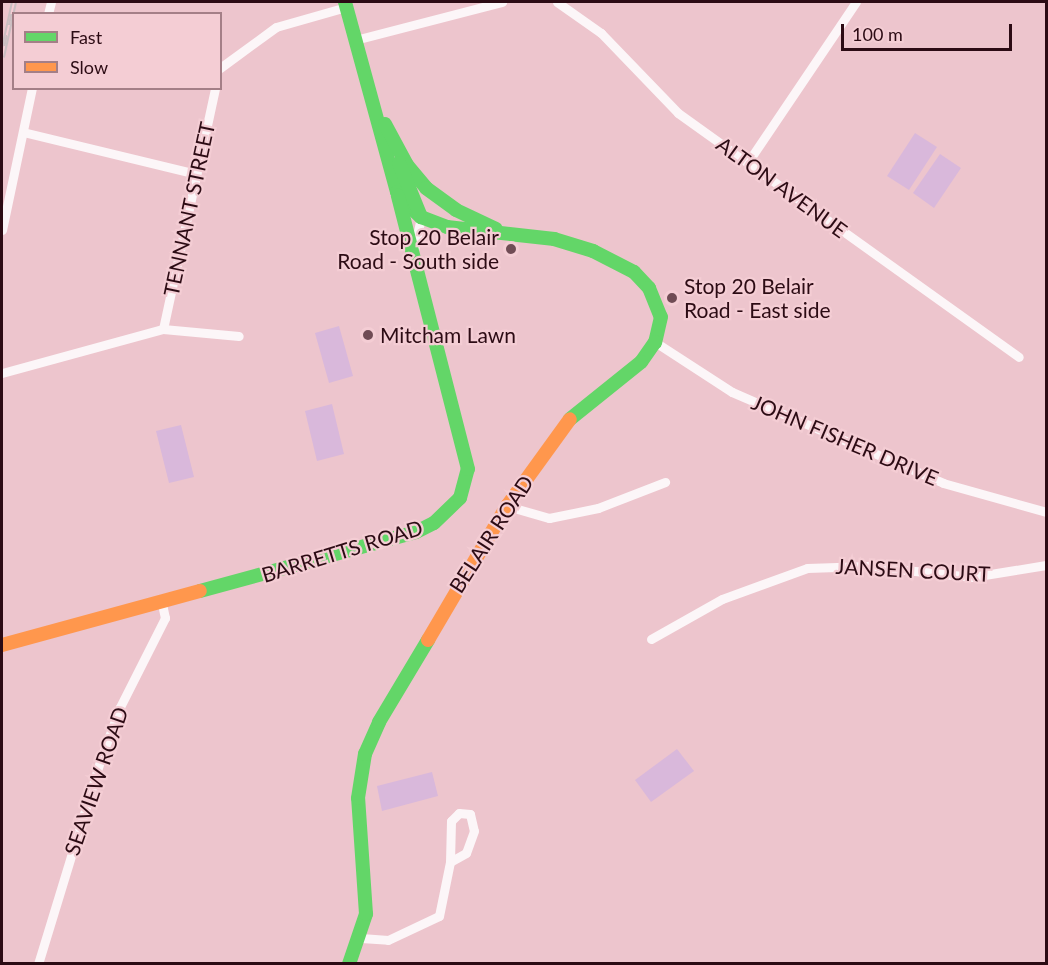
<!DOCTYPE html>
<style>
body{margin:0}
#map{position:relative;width:1048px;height:965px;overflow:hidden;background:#edc5cd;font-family:Lato,sans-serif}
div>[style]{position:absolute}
.green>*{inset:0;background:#d9b8db}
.street>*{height:9px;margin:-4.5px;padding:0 4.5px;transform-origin:4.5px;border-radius:4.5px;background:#fcf6f8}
.fast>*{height:14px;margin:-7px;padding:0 7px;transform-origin:7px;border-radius:7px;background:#63d668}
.slow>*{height:14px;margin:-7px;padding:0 7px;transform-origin:7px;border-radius:7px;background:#ff974d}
.rail>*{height:6px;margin-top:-3px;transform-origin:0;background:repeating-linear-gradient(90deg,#f4cdd4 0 11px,#cabec1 0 22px);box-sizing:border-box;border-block:2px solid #cabec1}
.dots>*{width:16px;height:16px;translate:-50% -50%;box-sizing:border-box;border:3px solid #f4cdd4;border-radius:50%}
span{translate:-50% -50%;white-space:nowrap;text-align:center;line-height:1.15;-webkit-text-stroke:4.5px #f4cdd4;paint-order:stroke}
.street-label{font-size:21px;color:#2c0b14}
.poi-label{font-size:21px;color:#2c0b14}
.right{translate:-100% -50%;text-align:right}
.left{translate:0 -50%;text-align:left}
.frame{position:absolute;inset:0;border:3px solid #2c0b14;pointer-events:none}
.legend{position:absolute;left:12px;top:12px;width:210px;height:78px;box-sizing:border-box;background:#f4cdd4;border:2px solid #a47f87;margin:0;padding:8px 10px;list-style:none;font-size:18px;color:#2c0b14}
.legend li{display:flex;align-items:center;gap:12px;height:30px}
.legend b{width:30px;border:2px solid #a47f87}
.scale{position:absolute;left:841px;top:24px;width:171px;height:27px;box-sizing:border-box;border:3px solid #2c0b14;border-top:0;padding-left:8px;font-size:18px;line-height:21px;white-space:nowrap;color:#2c0b14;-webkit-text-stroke:4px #f4cdd4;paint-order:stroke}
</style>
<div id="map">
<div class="green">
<div style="clip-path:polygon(915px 133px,937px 147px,909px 190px,887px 176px)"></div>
<div style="clip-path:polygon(940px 154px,961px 168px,934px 208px,913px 193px)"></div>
<div style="clip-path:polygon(339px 326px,353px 376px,329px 383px,315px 333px)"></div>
<div style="clip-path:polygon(332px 404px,344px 454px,317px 461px,305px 411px)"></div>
<div style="clip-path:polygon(181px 425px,194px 477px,169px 483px,156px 431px)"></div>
<div style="clip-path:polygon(677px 749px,694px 771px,651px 802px,635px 780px)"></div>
<div style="clip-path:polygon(432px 772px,438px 796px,382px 811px,377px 786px)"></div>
</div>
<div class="street">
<div style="left:557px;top:2px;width:54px;rotate:35.2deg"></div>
<div style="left:601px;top:33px;width:111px;rotate:46.1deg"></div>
<div style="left:678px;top:113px;width:419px;rotate:35.6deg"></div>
<div style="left:48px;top:14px;width:12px;rotate:-76deg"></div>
<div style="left:355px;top:40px;width:152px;rotate:-14.5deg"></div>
<div style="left:220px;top:68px;width:69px;rotate:-36.2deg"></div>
<div style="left:276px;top:27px;width:73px;rotate:-15.9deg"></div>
<div style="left:23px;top:132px;width:178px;rotate:13.6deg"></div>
<div style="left:748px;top:162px;width:193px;rotate:-56deg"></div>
<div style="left:2px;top:230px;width:145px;rotate:-78.1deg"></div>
<div style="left:414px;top:250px;width:34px;rotate:-78deg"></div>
<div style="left:163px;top:329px;width:76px;rotate:5.3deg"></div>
<div style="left:655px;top:342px;width:92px;rotate:33deg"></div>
<div style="left:732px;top:392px;width:230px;rotate:23.3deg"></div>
<div style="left:943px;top:483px;width:107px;rotate:15.7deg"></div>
<div style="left:2px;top:373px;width:167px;rotate:-15.3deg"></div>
<div style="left:163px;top:329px;width:247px;rotate:-77.8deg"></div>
<div style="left:507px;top:506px;width:44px;rotate:15.9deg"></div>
<div style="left:549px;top:518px;width:50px;rotate:-11.5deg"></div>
<div style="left:598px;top:508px;width:72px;rotate:-21.2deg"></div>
<div style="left:651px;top:639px;width:81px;rotate:-29.4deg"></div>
<div style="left:722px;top:599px;width:90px;rotate:-20deg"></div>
<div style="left:807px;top:568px;width:60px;rotate:-1.9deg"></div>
<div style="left:867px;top:566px;width:106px;rotate:6deg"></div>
<div style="left:972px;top:577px;width:75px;rotate:-9.2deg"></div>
<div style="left:361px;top:938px;width:27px;rotate:4deg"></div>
<div style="left:388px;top:940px;width:56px;rotate:-25.2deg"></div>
<div style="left:439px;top:916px;width:55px;rotate:-78.5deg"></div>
<div style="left:450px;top:862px;width:41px;rotate:-88.6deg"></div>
<div style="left:451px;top:821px;width:11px;rotate:-45deg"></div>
<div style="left:459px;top:813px;width:11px;rotate:5deg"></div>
<div style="left:470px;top:814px;width:17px;rotate:77deg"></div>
<div style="left:474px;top:831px;width:23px;rotate:110deg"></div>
<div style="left:466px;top:853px;width:18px;rotate:151deg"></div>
<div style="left:38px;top:964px;width:215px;rotate:-73deg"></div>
<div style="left:101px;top:758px;width:54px;rotate:-69.6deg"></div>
<div style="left:120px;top:707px;width:100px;rotate:-63.2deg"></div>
<div style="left:165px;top:618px;width:14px;rotate:-102deg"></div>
</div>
<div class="fast">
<div style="left:345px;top:2px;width:197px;rotate:74.7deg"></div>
<div style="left:397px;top:192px;width:17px;rotate:50deg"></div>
<div style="left:408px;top:205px;width:18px;rotate:43deg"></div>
<div style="left:421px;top:217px;width:28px;rotate:21deg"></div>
<div style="left:447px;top:227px;width:108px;rotate:6.4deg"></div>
<div style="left:554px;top:239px;width:41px;rotate:17.1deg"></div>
<div style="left:593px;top:251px;width:46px;rotate:27.1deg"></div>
<div style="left:634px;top:272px;width:22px;rotate:47deg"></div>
<div style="left:649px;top:288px;width:31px;rotate:68deg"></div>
<div style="left:661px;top:317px;width:26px;rotate:103deg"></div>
<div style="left:655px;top:342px;width:24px;rotate:125deg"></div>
<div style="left:641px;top:362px;width:91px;rotate:141.2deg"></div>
<div style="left:385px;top:124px;width:47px;rotate:61.8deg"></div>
<div style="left:407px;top:165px;width:30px;rotate:50deg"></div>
<div style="left:426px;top:188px;width:37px;rotate:36deg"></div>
<div style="left:456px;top:210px;width:44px;rotate:25.4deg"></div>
<div style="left:399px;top:163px;width:58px;rotate:67.8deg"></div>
<div style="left:200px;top:591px;width:224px;rotate:-15.3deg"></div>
<div style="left:416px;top:532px;width:20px;rotate:-27deg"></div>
<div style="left:434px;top:523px;width:36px;rotate:-44deg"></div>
<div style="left:460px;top:498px;width:30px;rotate:-75deg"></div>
<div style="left:468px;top:469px;width:282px;rotate:-104.4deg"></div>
<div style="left:349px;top:964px;width:53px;rotate:-71.2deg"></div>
<div style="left:366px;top:914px;width:116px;rotate:-93.9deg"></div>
<div style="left:358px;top:798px;width:45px;rotate:-81deg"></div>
<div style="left:365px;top:754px;width:35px;rotate:-66deg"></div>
<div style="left:379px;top:722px;width:96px;rotate:-59.1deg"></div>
</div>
<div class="slow">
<div style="left:428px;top:640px;width:156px;rotate:-59.5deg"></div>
<div style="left:507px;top:506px;width:107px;rotate:-54.1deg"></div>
<div style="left:2px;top:645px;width:205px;rotate:-15.3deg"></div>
</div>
<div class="rail">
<div style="left:2px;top:57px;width:56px;rotate:-77.7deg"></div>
</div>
<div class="dots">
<div style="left:511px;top:249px;background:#704c55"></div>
<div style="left:672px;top:298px;background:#704c55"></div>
<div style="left:368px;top:335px;background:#704c55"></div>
</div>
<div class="street-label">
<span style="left:782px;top:187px;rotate:36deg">ALTON AVENUE</span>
<span style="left:189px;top:209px;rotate:-78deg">TENNANT STREET</span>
<span style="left:845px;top:440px;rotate:23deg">JOHN FISHER DRIVE</span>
<span style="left:491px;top:534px;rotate:-57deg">BELAIR ROAD</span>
<span style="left:342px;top:551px;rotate:-17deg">BARRETTS ROAD</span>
<span style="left:913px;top:570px;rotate:3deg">JANSEN COURT</span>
<span style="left:96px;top:781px;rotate:-71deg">SEAVIEW ROAD</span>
</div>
<div class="poi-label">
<span class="right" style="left:499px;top:249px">Stop 20 Belair<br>Road - South side</span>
<span class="left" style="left:684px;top:298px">Stop 20 Belair<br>Road - East side</span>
<span class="left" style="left:380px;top:335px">Mitcham Lawn</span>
</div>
<div class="frame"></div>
<ul class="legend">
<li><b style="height:8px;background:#63d668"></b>Fast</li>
<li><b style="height:8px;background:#ff974d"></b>Slow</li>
</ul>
<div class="scale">100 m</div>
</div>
